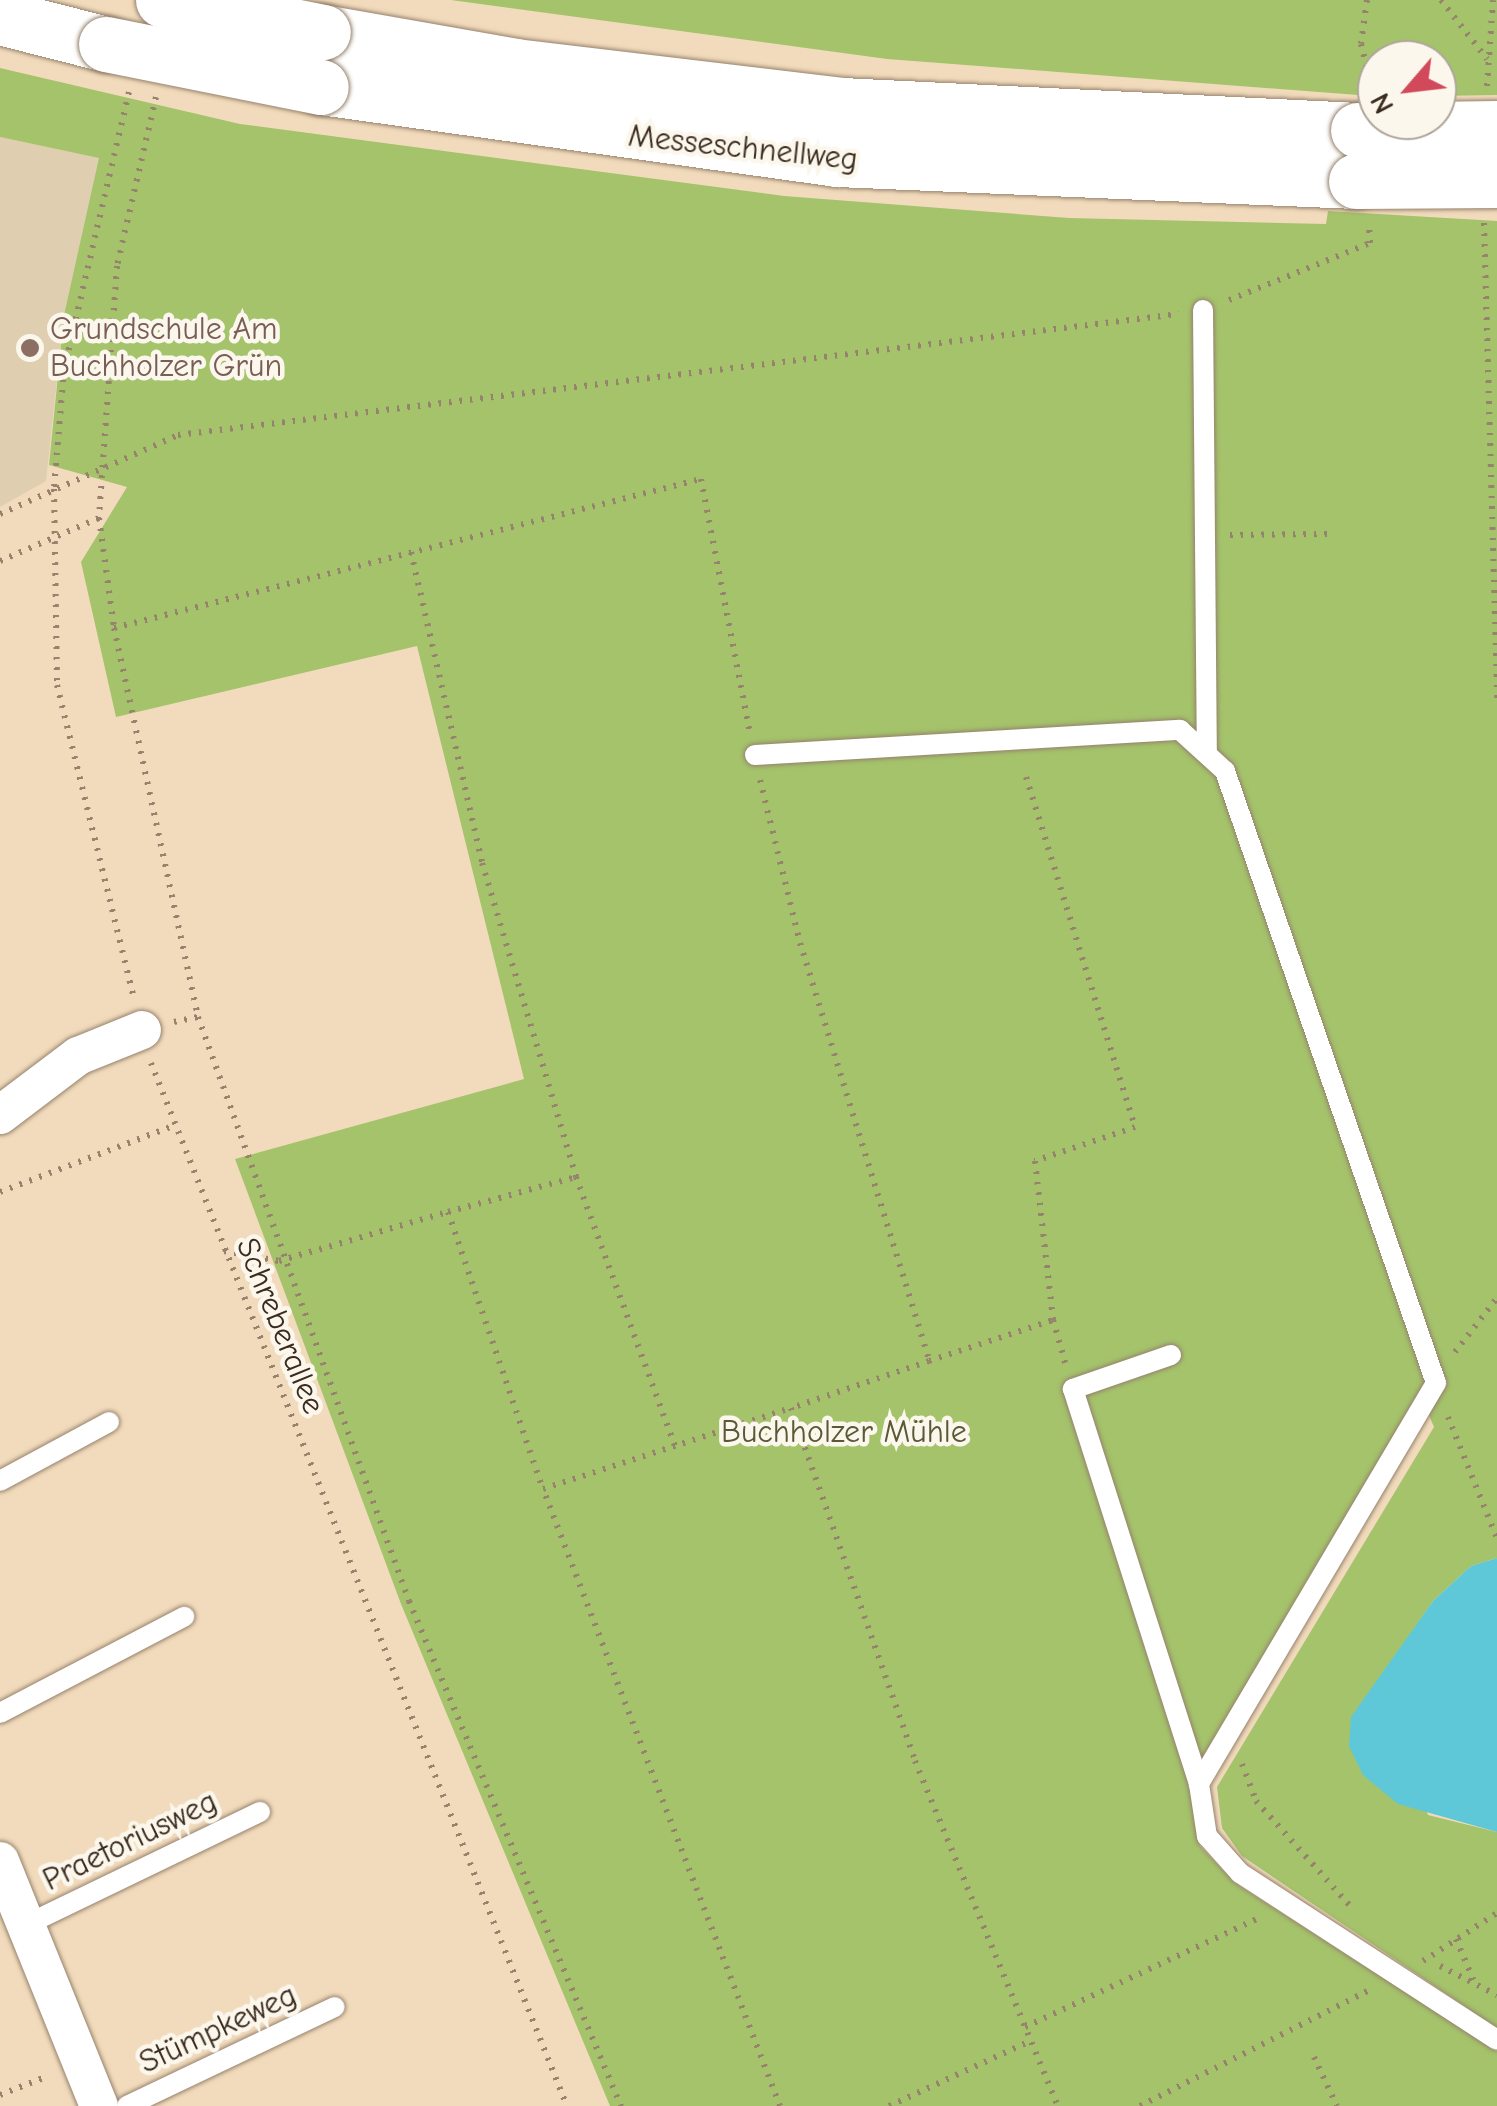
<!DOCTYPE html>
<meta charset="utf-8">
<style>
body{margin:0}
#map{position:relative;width:1497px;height:2106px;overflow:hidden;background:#f2dbbc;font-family:"Comic Neue",sans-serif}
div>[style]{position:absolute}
.built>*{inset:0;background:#e0ceb1}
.green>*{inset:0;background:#a4c36b}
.water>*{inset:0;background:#5ec8d9}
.path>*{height:6px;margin-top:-3px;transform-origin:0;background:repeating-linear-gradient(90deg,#96826d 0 2.5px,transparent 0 10.5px)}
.roads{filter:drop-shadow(0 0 2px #96826d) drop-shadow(0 0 2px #96826d)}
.lane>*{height:20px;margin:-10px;padding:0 10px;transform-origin:10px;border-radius:10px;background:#fff}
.street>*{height:38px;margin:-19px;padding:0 19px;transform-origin:19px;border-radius:19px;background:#fff}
.highway>*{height:55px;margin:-27.5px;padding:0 27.5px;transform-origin:27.5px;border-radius:27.5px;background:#fff}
.bridges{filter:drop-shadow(0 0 2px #96826d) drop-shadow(0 0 2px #96826d)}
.highway-bridge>*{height:55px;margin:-27.5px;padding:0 27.5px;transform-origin:27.5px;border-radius:27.5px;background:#fff}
.dots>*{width:28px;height:28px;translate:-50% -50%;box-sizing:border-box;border:5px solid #fbf7ec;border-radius:50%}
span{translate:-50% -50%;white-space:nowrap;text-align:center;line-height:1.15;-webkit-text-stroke:9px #fbf7ec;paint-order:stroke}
.street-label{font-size:32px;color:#3b2a1e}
.education-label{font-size:32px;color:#785e54}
.left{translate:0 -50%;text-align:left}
.park-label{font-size:32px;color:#5a5835}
.north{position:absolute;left:1357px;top:40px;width:100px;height:100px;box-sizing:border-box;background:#fbf7ec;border:2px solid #aea59a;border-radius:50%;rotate:242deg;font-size:28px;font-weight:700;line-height:40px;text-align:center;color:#3b2a1e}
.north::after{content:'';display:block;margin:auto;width:35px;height:45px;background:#d1495b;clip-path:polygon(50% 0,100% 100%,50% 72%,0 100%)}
</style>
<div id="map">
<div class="built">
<div style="clip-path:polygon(0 137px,100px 158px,64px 315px,46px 481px,0 507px)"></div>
</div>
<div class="green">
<div style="clip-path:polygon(451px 0,1497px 0,1497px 95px,1437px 96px,1437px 60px,1377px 60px,1371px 96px,887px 59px)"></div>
<div style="clip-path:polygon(0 68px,240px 124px,784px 196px,1069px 218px,1326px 224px,1328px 211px,1497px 221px,1497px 1558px,1471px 1566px,1433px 1601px,1377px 1682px,1428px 1815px,1497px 1832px,1497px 2028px,1242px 1856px,1222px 1828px,1217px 1787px,1434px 1427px,1420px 1395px,1188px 1782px,1200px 1846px,1235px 1883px,1497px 2051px,1497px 2106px,610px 2106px,401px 1604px,235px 1159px,524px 1079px,417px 646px,116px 717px,81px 562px,127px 487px,49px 465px,64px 315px,99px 158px,0 137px)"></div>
</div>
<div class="water">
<div style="clip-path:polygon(1497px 1558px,1497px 1832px,1398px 1804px,1363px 1775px,1349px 1746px,1351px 1717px,1433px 1601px,1471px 1566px)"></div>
</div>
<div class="path">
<div style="left:1367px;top:0;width:44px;rotate:97.8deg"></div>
<div style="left:1361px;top:44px;width:42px;rotate:76.3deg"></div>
<div style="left:1441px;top:0;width:75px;rotate:52.1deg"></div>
<div style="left:1487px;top:86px;width:86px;rotate:-86deg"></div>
<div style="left:129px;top:92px;width:285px;rotate:103.2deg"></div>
<div style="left:64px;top:369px;width:120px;rotate:94.8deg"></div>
<div style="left:54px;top:489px;width:196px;rotate:89.1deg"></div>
<div style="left:57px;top:685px;width:322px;rotate:76.2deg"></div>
<div style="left:156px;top:97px;width:173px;rotate:103deg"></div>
<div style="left:117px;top:266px;width:253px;rotate:94.1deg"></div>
<div style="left:99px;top:518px;width:111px;rotate:82.2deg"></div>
<div style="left:114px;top:628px;width:398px;rotate:77.8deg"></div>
<div style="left:198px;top:1017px;width:621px;rotate:70.14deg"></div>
<div style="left:409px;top:1601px;width:548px;rotate:67.23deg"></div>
<div style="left:1484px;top:223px;width:479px;rotate:88.4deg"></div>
<div style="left:1229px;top:300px;width:152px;rotate:-22deg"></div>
<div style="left:1370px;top:243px;width:20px;rotate:-93deg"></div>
<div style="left:0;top:514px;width:195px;rotate:-23.9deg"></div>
<div style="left:178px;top:435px;width:1008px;rotate:-6.89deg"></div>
<div style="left:1230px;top:535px;width:100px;rotate:-0.6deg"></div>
<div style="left:411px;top:552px;width:319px;rotate:77.1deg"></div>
<div style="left:482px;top:863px;width:328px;rotate:73.3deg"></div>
<div style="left:0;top:561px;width:108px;rotate:-23.5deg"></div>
<div style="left:114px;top:628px;width:606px;rotate:-14.24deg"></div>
<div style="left:701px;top:479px;width:255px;rotate:79.1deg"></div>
<div style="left:1026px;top:777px;width:367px;rotate:72.7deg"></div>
<div style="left:1135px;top:1127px;width:106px;rotate:161.2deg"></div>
<div style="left:1035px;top:1161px;width:160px;rotate:83.5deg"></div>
<div style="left:760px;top:780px;width:168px;rotate:76.2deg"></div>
<div style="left:800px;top:943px;width:437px;rotate:72.8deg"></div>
<div style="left:929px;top:1361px;width:146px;rotate:161.2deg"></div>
<div style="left:791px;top:1408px;width:374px;rotate:70.6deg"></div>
<div style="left:915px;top:1761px;width:373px;rotate:67.5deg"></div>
<div style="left:174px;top:1022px;width:25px;rotate:-12deg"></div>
<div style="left:151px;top:1063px;width:1123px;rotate:68.26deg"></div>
<div style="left:0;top:1192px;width:182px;rotate:-20.9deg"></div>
<div style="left:448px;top:1212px;width:133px;rotate:-15.3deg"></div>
<div style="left:576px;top:1177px;width:287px;rotate:69.8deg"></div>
<div style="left:224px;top:1251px;width:56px;rotate:10.3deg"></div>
<div style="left:279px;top:1261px;width:176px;rotate:-16.2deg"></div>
<div style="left:448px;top:1212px;width:293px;rotate:71.1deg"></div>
<div style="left:1455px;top:1352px;width:68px;rotate:-52.1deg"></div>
<div style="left:929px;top:1361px;width:131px;rotate:-18.3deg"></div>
<div style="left:1053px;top:1320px;width:48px;rotate:74.2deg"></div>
<div style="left:1448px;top:1417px;width:131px;rotate:68deg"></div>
<div style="left:1242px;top:1764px;width:40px;rotate:69deg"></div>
<div style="left:1256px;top:1801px;width:142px;rotate:48.1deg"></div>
<div style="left:1456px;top:1939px;width:49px;rotate:67.1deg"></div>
<div style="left:1423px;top:1961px;width:88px;rotate:-33deg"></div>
<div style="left:1440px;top:1966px;width:64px;rotate:27deg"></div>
<div style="left:1025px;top:2027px;width:258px;rotate:-25deg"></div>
<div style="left:1314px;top:2057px;width:54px;rotate:64.9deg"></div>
<div style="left:0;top:2095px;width:52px;rotate:-21.6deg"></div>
<div style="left:780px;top:2106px;width:661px;rotate:-111.01deg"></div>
<div style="left:543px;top:1489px;width:261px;rotate:-18.1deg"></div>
<div style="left:889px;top:2106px;width:155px;rotate:-24.7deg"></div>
<div style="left:1140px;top:2106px;width:260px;rotate:-26.8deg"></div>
</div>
<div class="roads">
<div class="lane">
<div style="left:1203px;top:310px;width:441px;rotate:89.5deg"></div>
<div style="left:755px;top:755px;width:426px;rotate:-3.4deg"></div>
<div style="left:1180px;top:730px;width:61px;rotate:42.3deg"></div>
<div style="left:1225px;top:771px;width:647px;rotate:70.98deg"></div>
<div style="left:1436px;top:1383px;width:466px;rotate:120.6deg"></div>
<div style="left:1199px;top:1784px;width:53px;rotate:81.3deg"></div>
<div style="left:1207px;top:1836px;width:50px;rotate:48.3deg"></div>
<div style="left:1240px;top:1873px;width:306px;rotate:33deg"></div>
<div style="left:1171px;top:1355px;width:104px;rotate:160.9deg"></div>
<div style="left:1073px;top:1389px;width:415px;rotate:72.3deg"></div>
<div style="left:0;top:1481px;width:124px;rotate:-28.4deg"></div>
<div style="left:0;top:1713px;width:208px;rotate:-27.6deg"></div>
<div style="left:26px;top:1925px;width:260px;rotate:-25.8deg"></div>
<div style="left:127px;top:2106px;width:230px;rotate:-25.5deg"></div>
</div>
<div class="street">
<div style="left:0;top:1115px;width:98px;rotate:-37.1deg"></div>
<div style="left:78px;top:1056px;width:69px;rotate:-22.1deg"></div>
<div style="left:0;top:1861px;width:264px;rotate:68deg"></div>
</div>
<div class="highway">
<div style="left:0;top:17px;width:109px;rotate:14.3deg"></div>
<div style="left:323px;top:32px;width:195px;rotate:10deg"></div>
<div style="left:515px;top:66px;width:328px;rotate:6.8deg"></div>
<div style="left:841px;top:105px;width:518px;rotate:2.77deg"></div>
<div style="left:321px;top:87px;width:521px;rotate:7.94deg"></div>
<div style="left:837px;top:159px;width:519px;rotate:2.43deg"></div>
</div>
</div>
<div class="bridges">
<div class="highway-bridge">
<div style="left:163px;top:0;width:163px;rotate:11.3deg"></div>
<div style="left:106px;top:44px;width:219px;rotate:11.3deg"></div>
<div style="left:1358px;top:130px;width:139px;rotate:-0.8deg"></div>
<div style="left:1356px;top:181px;width:141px;rotate:-0.4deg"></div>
</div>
</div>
<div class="dots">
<div style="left:30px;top:348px;background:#8d6e63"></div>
</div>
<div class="street-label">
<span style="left:743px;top:148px;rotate:6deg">Messeschnellweg</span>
<span style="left:280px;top:1326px;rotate:68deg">Schreberallee</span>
<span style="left:130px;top:1841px;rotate:-26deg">Praetoriusweg</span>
<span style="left:218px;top:2029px;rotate:-25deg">Stümpkeweg</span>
</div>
<div class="education-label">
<span class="left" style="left:50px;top:348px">Grundschule Am<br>Buchholzer Grün</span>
</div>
<div class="park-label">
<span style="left:844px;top:1432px">Buchholzer Mühle</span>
</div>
<div class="north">N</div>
</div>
